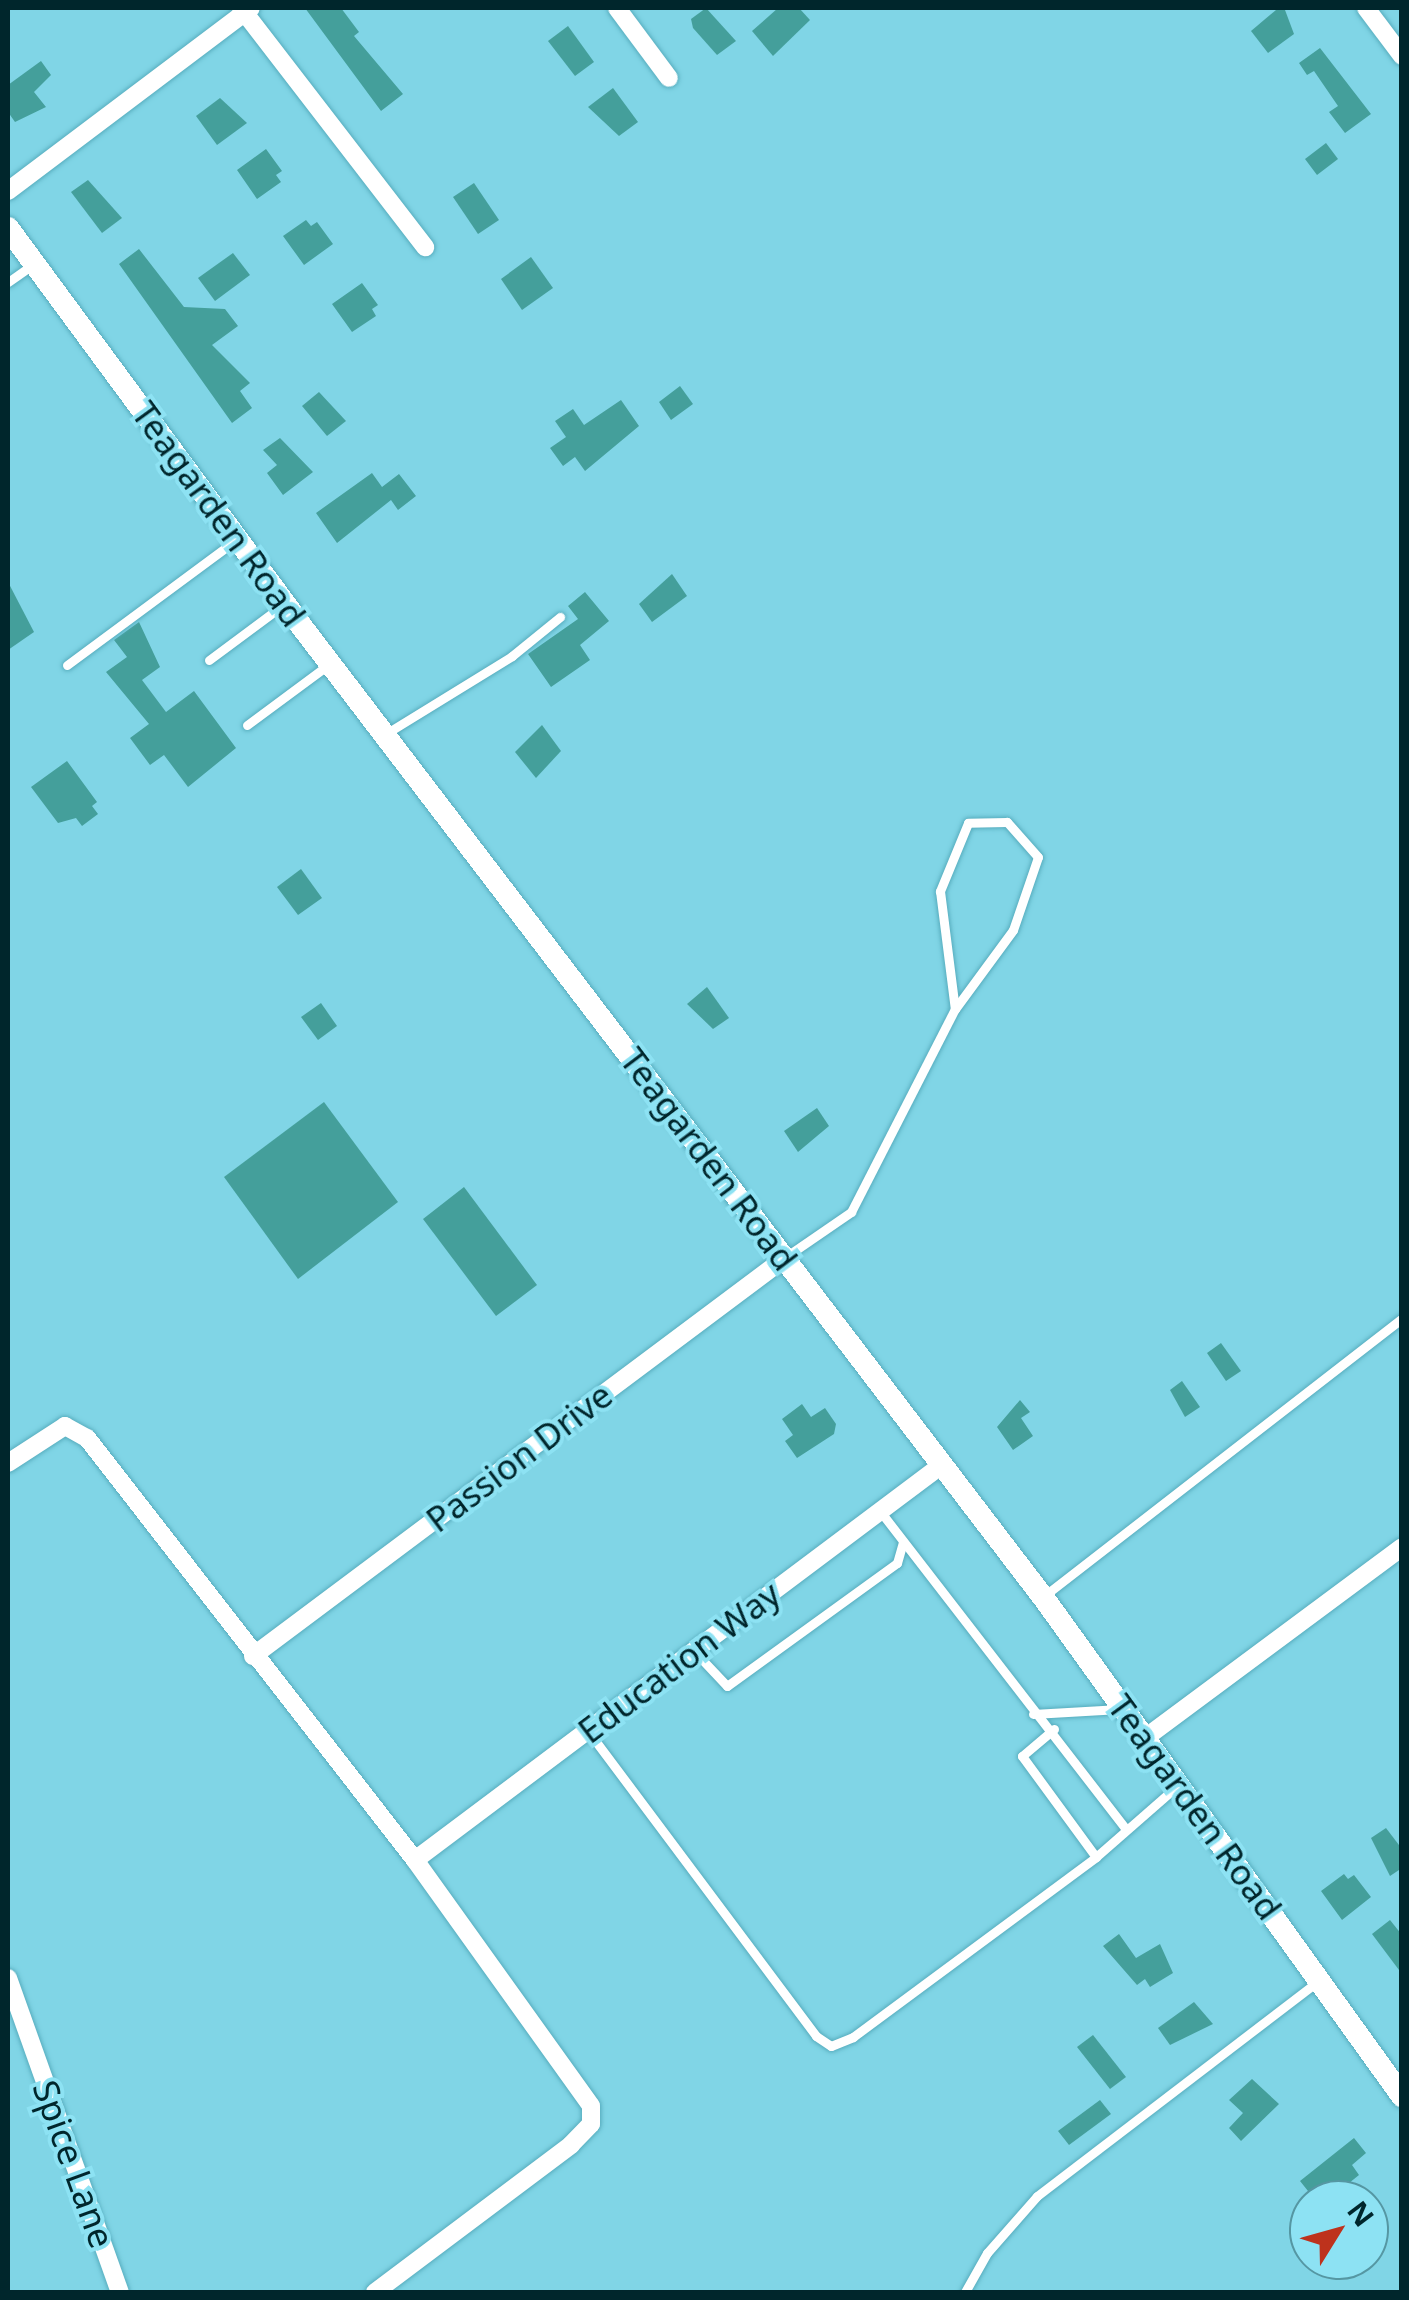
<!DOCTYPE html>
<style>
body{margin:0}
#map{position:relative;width:1409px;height:2300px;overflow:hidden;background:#80d5e6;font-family:"Noto Sans",sans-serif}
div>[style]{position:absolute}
.building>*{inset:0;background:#449f9b}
.roads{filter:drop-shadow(0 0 2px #57adbe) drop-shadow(0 0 2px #57adbe)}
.service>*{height:9px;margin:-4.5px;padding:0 4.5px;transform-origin:4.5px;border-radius:4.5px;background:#fff}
.minor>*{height:18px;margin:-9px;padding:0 9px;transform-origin:9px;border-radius:9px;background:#fff}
.tertiary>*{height:22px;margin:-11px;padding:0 11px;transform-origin:11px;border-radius:11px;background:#fff}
span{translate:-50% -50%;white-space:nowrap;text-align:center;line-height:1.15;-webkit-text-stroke:8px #8de2f3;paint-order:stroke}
.street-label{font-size:35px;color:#00262c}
.frame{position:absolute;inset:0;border:10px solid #00262c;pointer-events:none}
.north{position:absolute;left:1289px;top:2180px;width:100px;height:100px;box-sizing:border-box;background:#8de2f3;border:2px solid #5597a3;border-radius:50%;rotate:53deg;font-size:28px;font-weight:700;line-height:40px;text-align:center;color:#00262c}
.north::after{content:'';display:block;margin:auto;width:35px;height:45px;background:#be321c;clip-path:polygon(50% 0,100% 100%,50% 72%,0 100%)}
</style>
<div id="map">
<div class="building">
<div style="clip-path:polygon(305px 8px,341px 8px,359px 32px,354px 36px,403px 94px,381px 111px)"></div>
<div style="clip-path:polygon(706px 8px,736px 41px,717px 55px,693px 28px,691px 19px)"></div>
<div style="clip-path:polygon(778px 8px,799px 8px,810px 20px,773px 56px,752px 31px)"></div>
<div style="clip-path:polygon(1276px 10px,1285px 10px,1294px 34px,1268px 53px,1251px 31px)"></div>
<div style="clip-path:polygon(568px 26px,594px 62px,575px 76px,548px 41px)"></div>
<div style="clip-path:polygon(1320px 48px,1371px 114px,1345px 133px,1329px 112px,1338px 106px,1314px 71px,1307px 75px,1299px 63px)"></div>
<div style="clip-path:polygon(41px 61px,51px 75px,34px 92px,46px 107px,15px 122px,8px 112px,8px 85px)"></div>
<div style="clip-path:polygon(613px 88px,638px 122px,619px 136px,588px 107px)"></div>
<div style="clip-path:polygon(220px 98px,247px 123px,217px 145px,196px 116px)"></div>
<div style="clip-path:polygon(1326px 143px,1338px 159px,1317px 175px,1305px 159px)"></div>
<div style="clip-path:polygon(266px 149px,282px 171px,276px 175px,281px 182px,257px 199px,237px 170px)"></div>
<div style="clip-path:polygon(88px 180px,122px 218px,102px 233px,71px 192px)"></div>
<div style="clip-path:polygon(474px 183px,499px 220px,478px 234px,453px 197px)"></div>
<div style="clip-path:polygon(306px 220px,311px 226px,317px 222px,333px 244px,304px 265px,283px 236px)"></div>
<div style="clip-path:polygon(139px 249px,184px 307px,225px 309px,238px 326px,212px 345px,250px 383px,240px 391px,252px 408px,232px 423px,119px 264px)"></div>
<div style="clip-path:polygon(233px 253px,250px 275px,215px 301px,198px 278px)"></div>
<div style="clip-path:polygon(531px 257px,553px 288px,522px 310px,501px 279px)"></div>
<div style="clip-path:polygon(362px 283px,378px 305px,372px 309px,376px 316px,352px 332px,332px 304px)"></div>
<div style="clip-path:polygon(680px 386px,693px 404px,671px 420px,659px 402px)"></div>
<div style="clip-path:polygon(319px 392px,346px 421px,327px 436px,302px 406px)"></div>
<div style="clip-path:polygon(621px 400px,639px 426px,585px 471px,575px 457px,563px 466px,550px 448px,566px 437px,555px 421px,573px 409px,584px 425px)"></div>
<div style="clip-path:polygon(280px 438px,313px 472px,283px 495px,267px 473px,277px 465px,263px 450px)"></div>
<div style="clip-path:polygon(372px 473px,382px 487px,399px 474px,416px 496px,398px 510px,391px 500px,337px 543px,316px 513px)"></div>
<div style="clip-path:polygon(672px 574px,687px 596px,652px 622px,639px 604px)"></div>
<div style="clip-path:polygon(8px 582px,34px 632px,8px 650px)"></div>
<div style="clip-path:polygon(585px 592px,609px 621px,580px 645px,590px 660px,551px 687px,528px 654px,578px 619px,568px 606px)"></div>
<div style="clip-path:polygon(139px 622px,160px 667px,142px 680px,166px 712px,194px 691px,236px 748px,188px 787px,164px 755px,150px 765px,130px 738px,149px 724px,106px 672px,127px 657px,114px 640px)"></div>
<div style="clip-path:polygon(542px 725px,561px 751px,536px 778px,515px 752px)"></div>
<div style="clip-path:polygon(67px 761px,97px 802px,92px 806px,98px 814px,82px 826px,76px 818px,58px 823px,31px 787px)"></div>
<div style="clip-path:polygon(301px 869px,322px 898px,298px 915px,277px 887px)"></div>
<div style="clip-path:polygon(707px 987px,729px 1018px,713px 1029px,687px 1004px)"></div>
<div style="clip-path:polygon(321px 1003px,337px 1026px,318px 1040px,301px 1017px)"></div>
<div style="clip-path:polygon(324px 1102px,398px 1202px,298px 1279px,224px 1177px)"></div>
<div style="clip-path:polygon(817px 1108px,829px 1126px,798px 1152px,784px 1131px)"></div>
<div style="clip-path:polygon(464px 1187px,537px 1285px,496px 1316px,423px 1219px)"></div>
<div style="clip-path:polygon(1221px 1343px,1241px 1371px,1226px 1381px,1207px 1353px)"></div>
<div style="clip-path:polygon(1182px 1381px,1200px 1407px,1185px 1417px,1170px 1390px)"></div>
<div style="clip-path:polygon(1020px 1400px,1030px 1412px,1021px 1418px,1033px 1436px,1013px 1450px,997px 1427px)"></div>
<div style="clip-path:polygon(802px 1404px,811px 1417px,825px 1408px,836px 1424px,834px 1434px,797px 1458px,785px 1441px,793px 1435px,782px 1419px)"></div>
<div style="clip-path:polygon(1386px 1828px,1402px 1849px,1402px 1868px,1390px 1876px,1371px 1838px)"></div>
<div style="clip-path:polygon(1344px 1874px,1348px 1879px,1354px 1875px,1371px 1897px,1342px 1920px,1321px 1891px)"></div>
<div style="clip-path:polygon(1390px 1920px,1402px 1935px,1402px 1974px,1372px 1934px)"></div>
<div style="clip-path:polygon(1119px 1934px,1136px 1958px,1160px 1944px,1173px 1973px,1150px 1987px,1145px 1979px,1137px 1985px,1103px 1946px)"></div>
<div style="clip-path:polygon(1194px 2002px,1213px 2024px,1170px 2045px,1158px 2028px)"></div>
<div style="clip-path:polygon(1093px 2035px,1126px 2077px,1110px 2089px,1077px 2047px)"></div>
<div style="clip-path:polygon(1252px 2079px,1279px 2104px,1241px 2141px,1229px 2128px,1243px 2113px,1229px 2100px)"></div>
<div style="clip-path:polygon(1100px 2100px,1111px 2114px,1069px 2145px,1058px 2131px)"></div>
<div style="clip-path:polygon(1354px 2138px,1366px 2153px,1352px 2165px,1359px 2175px,1328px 2200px,1318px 2192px,1312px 2196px,1300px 2181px)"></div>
</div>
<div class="roads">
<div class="service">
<div style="left:8px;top:282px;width:29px;rotate:-35deg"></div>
<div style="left:209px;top:660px;width:92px;rotate:-36.6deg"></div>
<div style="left:67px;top:665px;width:210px;rotate:-36.5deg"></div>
<div style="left:247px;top:725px;width:101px;rotate:-36.5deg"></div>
<div style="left:387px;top:733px;width:147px;rotate:-31.6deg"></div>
<div style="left:512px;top:656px;width:62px;rotate:-39.1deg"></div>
<div style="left:787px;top:1256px;width:78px;rotate:-34.5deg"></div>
<div style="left:851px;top:1212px;width:228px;rotate:-62.9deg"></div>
<div style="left:955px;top:1009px;width:98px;rotate:-53.7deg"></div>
<div style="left:1013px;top:930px;width:77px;rotate:-71.1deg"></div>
<div style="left:1038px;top:857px;width:47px;rotate:-131.5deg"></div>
<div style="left:1007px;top:822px;width:39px;rotate:179deg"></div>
<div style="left:968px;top:823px;width:74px;rotate:112.4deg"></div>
<div style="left:940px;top:891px;width:119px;rotate:82.8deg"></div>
<div style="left:880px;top:1511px;width:402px;rotate:52.3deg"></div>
<div style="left:1044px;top:1596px;width:453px;rotate:-37.8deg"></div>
<div style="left:694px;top:1651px;width:48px;rotate:46.7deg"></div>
<div style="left:727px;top:1686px;width:210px;rotate:-35.9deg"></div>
<div style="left:897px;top:1563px;width:22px;rotate:-74deg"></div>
<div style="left:1033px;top:1714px;width:87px;rotate:-3.3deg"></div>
<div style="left:1054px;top:1729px;width:42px;rotate:139.8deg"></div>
<div style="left:1022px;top:1756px;width:125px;rotate:53.8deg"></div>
<div style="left:588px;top:1731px;width:381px;rotate:53.2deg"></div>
<div style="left:816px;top:2036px;width:18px;rotate:34deg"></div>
<div style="left:831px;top:2046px;width:24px;rotate:-22deg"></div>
<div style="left:853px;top:2037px;width:302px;rotate:-36.5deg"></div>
<div style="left:1096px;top:1857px;width:108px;rotate:-41.2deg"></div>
<div style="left:965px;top:2292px;width:45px;rotate:-60.6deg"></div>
<div style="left:987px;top:2253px;width:76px;rotate:-48.7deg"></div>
<div style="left:1037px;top:2196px;width:352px;rotate:-37.4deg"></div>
</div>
<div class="minor">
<div style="left:241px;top:8px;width:302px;rotate:52.4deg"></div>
<div style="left:617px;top:8px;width:87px;rotate:53.4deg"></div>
<div style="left:1366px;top:8px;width:60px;rotate:53.1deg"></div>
<div style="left:8px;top:191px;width:304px;rotate:-37deg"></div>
<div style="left:8px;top:1463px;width:68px;rotate:-33deg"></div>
<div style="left:65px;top:1426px;width:25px;rotate:29deg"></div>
<div style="left:87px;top:1438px;width:534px;rotate:52.14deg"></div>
<div style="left:415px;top:1860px;width:302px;rotate:54.4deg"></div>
<div style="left:591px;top:2106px;width:18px;rotate:90deg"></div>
<div style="left:591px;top:2124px;width:29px;rotate:134deg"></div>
<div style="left:571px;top:2145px;width:245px;rotate:143.1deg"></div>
<div style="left:253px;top:1656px;width:664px;rotate:-36.8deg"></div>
<div style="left:1145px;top:1738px;width:320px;rotate:-36.6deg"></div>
<div style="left:415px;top:1860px;width:660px;rotate:-36.87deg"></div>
<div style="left:8px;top:1978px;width:333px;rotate:70.4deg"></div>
</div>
<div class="tertiary">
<div style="left:8px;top:228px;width:491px;rotate:53.6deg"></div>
<div style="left:299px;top:623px;width:1226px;rotate:52.63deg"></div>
<div style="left:1043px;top:1597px;width:615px;rotate:54.27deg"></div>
</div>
</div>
<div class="street-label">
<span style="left:219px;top:514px;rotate:54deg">Teagarden Road</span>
<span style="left:709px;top:1159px;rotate:53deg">Teagarden Road</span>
<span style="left:519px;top:1457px;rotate:-37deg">Passion Drive</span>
<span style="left:679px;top:1662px;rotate:-37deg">Education Way</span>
<span style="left:1195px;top:1807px;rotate:54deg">Teagarden Road</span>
<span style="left:74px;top:2164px;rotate:70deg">Spice Lane</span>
</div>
<div class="frame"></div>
<div class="north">N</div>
</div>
